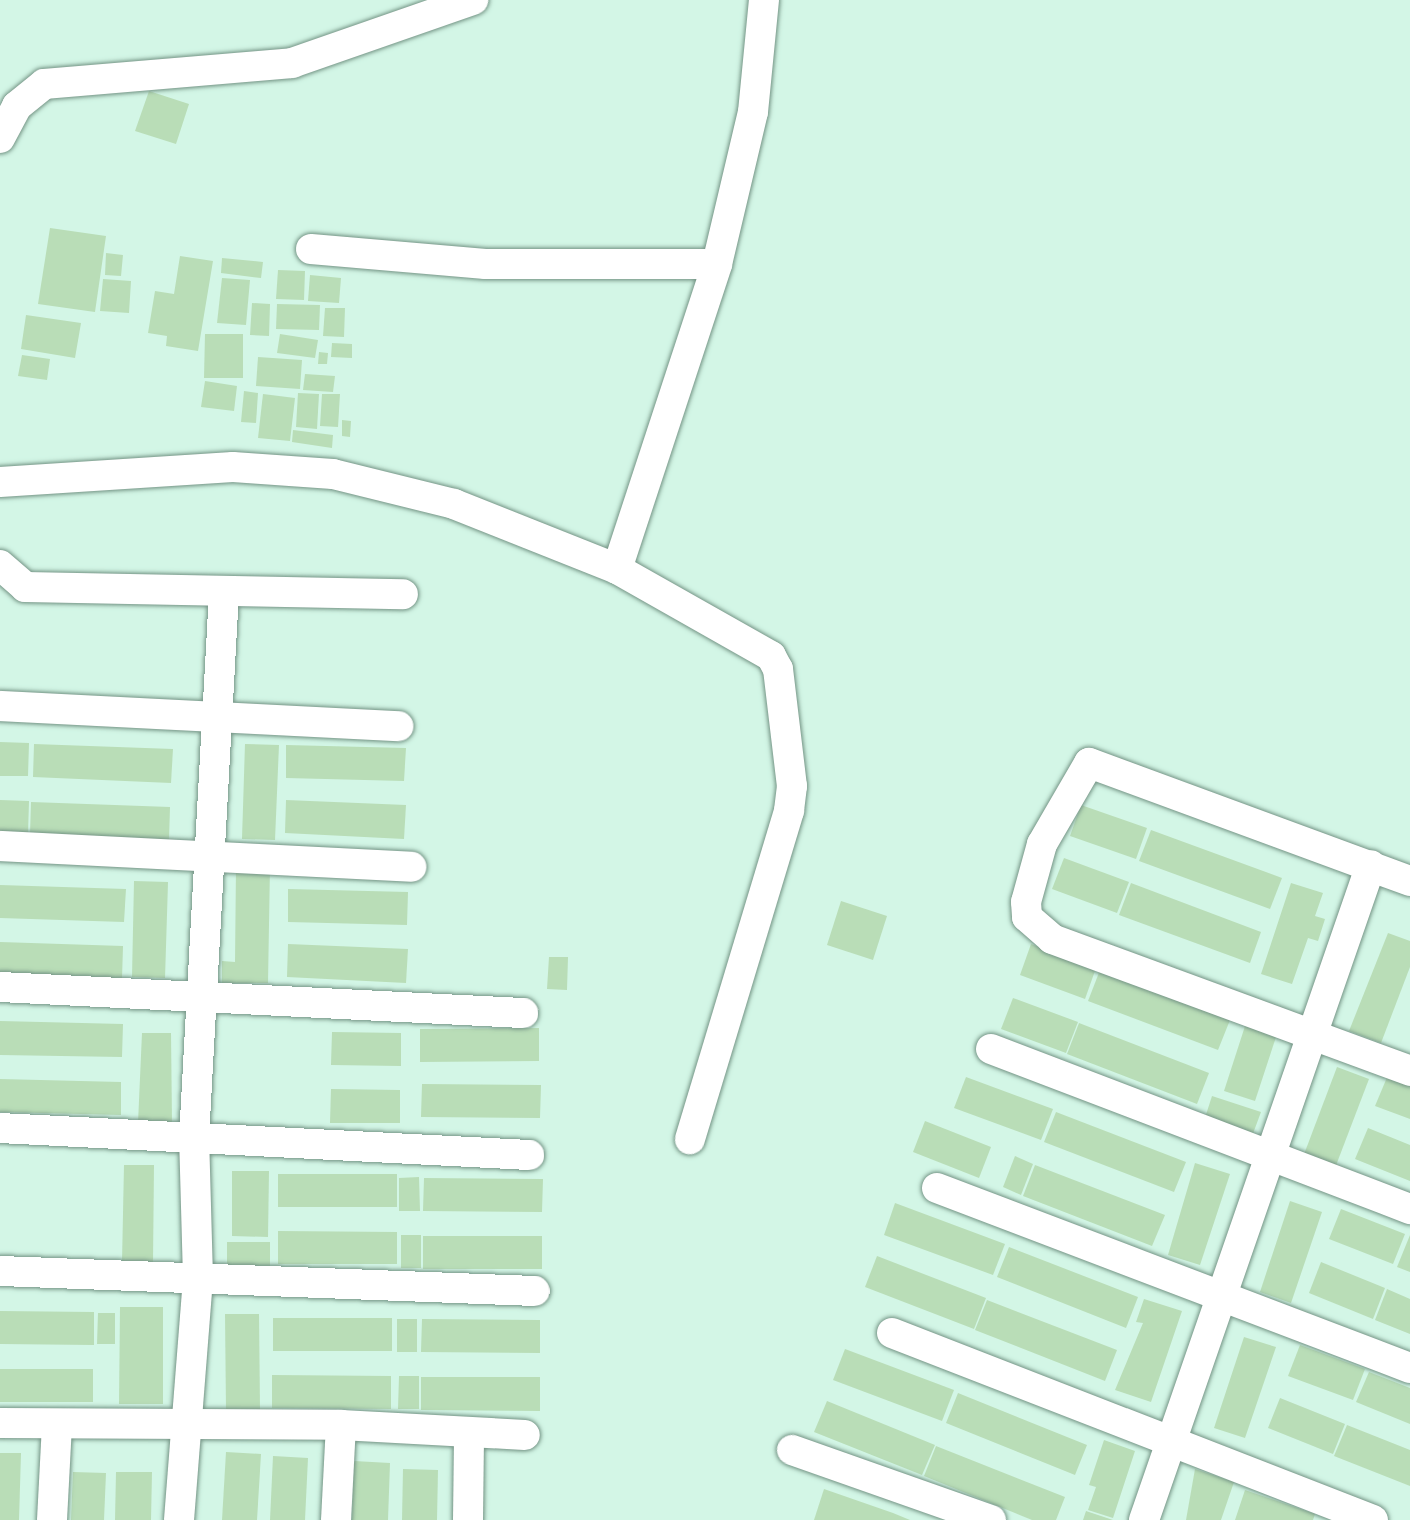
<!DOCTYPE html>
<style>
body{margin:0}
#map{position:relative;width:1410px;height:1520px;overflow:hidden;background:#d3f6e6;font-family:"Sofia Sans Condensed",sans-serif}
div>[style]{position:absolute}
.building>*{inset:0;background:#b9ddb7}
.roads{filter:drop-shadow(0 0 2px #749485) drop-shadow(0 0 2px #749485)}
.street>*{height:30px;margin:-15px;padding:0 15px;transform-origin:15px;border-radius:15px;background:#fff}
span{translate:-50% -50%;white-space:nowrap;text-align:center;line-height:1.15;-webkit-text-stroke:6px #fff;paint-order:stroke}
</style>
<div id="map">
<div class="building">
<div style="clip-path:polygon(149px 91px,189px 104px,176px 144px,135px 131px)"></div>
<div style="clip-path:polygon(50px 228px,106px 236px,95px 312px,38px 304px)"></div>
<div style="clip-path:polygon(106px 253px,123px 255px,121px 276px,105px 275px)"></div>
<div style="clip-path:polygon(180px 256px,213px 261px,198px 351px,166px 346px,167px 336px,148px 333px,155px 291px,174px 294px)"></div>
<div style="clip-path:polygon(222px 258px,263px 262px,261px 278px,221px 273px)"></div>
<div style="clip-path:polygon(278px 270px,305px 271px,304px 300px,276px 299px)"></div>
<div style="clip-path:polygon(310px 275px,341px 278px,339px 303px,308px 301px)"></div>
<div style="clip-path:polygon(222px 278px,250px 280px,246px 325px,217px 323px)"></div>
<div style="clip-path:polygon(103px 279px,131px 281px,129px 313px,100px 311px)"></div>
<div style="clip-path:polygon(252px 303px,270px 304px,269px 336px,250px 335px)"></div>
<div style="clip-path:polygon(277px 304px,320px 305px,319px 330px,276px 329px)"></div>
<div style="clip-path:polygon(325px 308px,345px 308px,344px 337px,323px 336px)"></div>
<div style="clip-path:polygon(26px 315px,81px 323px,75px 358px,21px 349px)"></div>
<div style="clip-path:polygon(205px 334px,243px 334px,243px 378px,204px 378px)"></div>
<div style="clip-path:polygon(280px 334px,318px 340px,315px 358px,277px 353px)"></div>
<div style="clip-path:polygon(332px 343px,352px 344px,352px 358px,331px 357px)"></div>
<div style="clip-path:polygon(319px 352px,328px 353px,327px 364px,318px 364px)"></div>
<div style="clip-path:polygon(22px 355px,50px 359px,47px 380px,18px 376px)"></div>
<div style="clip-path:polygon(258px 357px,302px 360px,300px 389px,256px 386px)"></div>
<div style="clip-path:polygon(305px 374px,335px 376px,333px 392px,303px 390px)"></div>
<div style="clip-path:polygon(205px 381px,237px 386px,234px 411px,201px 407px)"></div>
<div style="clip-path:polygon(244px 391px,258px 393px,256px 423px,241px 422px)"></div>
<div style="clip-path:polygon(298px 393px,319px 394px,317px 429px,296px 427px)"></div>
<div style="clip-path:polygon(263px 394px,295px 398px,290px 441px,258px 438px)"></div>
<div style="clip-path:polygon(322px 394px,340px 394px,338px 427px,320px 426px)"></div>
<div style="clip-path:polygon(342px 420px,351px 421px,350px 437px,342px 436px)"></div>
<div style="clip-path:polygon(293px 430px,333px 435px,332px 448px,292px 442px)"></div>
<div style="clip-path:polygon(0 742px,29px 743px,28px 776px,0 776px)"></div>
<div style="clip-path:polygon(34px 744px,173px 749px,171px 783px,33px 777px)"></div>
<div style="clip-path:polygon(245px 744px,279px 745px,275px 840px,242px 839px)"></div>
<div style="clip-path:polygon(286px 745px,406px 748px,404px 781px,286px 778px)"></div>
<div style="clip-path:polygon(0 800px,29px 801px,28px 834px,0 833px)"></div>
<div style="clip-path:polygon(286px 800px,406px 805px,404px 839px,285px 833px)"></div>
<div style="clip-path:polygon(31px 802px,170px 807px,169px 840px,30px 834px)"></div>
<div style="clip-path:polygon(1081px 805px,1147px 828px,1136px 859px,1070px 836px)"></div>
<div style="clip-path:polygon(1151px 830px,1282px 878px,1270px 909px,1139px 861px)"></div>
<div style="clip-path:polygon(1064px 858px,1129px 882px,1117px 913px,1052px 889px)"></div>
<div style="clip-path:polygon(236px 866px,270px 866px,268px 983px,222px 983px,222px 961px,235px 962px)"></div>
<div style="clip-path:polygon(134px 881px,168px 882px,165px 978px,132px 977px)"></div>
<div style="clip-path:polygon(1131px 883px,1261px 932px,1250px 963px,1119px 915px)"></div>
<div style="clip-path:polygon(1291px 883px,1323px 893px,1315px 916px,1325px 919px,1318px 941px,1308px 938px,1292px 984px,1261px 974px)"></div>
<div style="clip-path:polygon(0 885px,126px 889px,124px 922px,0 918px)"></div>
<div style="clip-path:polygon(288px 889px,408px 892px,407px 925px,288px 922px)"></div>
<div style="clip-path:polygon(841px 901px,887px 916px,873px 960px,827px 945px)"></div>
<div style="clip-path:polygon(1388px 933px,1410px 941px,1410px 967px,1381px 1043px,1349px 1031px)"></div>
<div style="clip-path:polygon(0 942px,123px 946px,122px 979px,0 975px)"></div>
<div style="clip-path:polygon(288px 944px,408px 949px,406px 983px,287px 977px)"></div>
<div style="clip-path:polygon(1031px 944px,1096px 968px,1085px 999px,1020px 975px)"></div>
<div style="clip-path:polygon(549px 957px,568px 957px,567px 990px,547px 989px)"></div>
<div style="clip-path:polygon(1100px 970px,1230px 1020px,1218px 1050px,1088px 1001px)"></div>
<div style="clip-path:polygon(1013px 998px,1078px 1022px,1066px 1053px,1001px 1029px)"></div>
<div style="clip-path:polygon(0 1021px,123px 1024px,122px 1057px,0 1055px)"></div>
<div style="clip-path:polygon(1079px 1023px,1209px 1073px,1197px 1104px,1067px 1054px)"></div>
<div style="clip-path:polygon(1246px 1023px,1277px 1034px,1255px 1101px,1224px 1091px)"></div>
<div style="clip-path:polygon(539px 1028px,539px 1061px,420px 1062px,420px 1029px)"></div>
<div style="clip-path:polygon(332px 1032px,401px 1033px,401px 1066px,331px 1065px)"></div>
<div style="clip-path:polygon(142px 1033px,171px 1033px,172px 1123px,138px 1123px)"></div>
<div style="clip-path:polygon(1337px 1067px,1369px 1079px,1335px 1168px,1303px 1157px)"></div>
<div style="clip-path:polygon(1388px 1075px,1410px 1084px,1410px 1119px,1375px 1106px)"></div>
<div style="clip-path:polygon(966px 1077px,1053px 1109px,1041px 1140px,954px 1108px)"></div>
<div style="clip-path:polygon(0 1079px,121px 1082px,121px 1115px,0 1112px)"></div>
<div style="clip-path:polygon(422px 1084px,541px 1085px,540px 1118px,421px 1117px)"></div>
<div style="clip-path:polygon(331px 1089px,400px 1090px,400px 1123px,330px 1123px)"></div>
<div style="clip-path:polygon(1212px 1096px,1261px 1112px,1251px 1139px,1203px 1124px)"></div>
<div style="clip-path:polygon(1056px 1112px,1186px 1162px,1174px 1192px,1044px 1142px)"></div>
<div style="clip-path:polygon(925px 1121px,991px 1147px,979px 1178px,913px 1152px)"></div>
<div style="clip-path:polygon(1368px 1128px,1410px 1145px,1410px 1181px,1355px 1159px)"></div>
<div style="clip-path:polygon(1015px 1156px,1033px 1164px,1021px 1195px,1003px 1187px)"></div>
<div style="clip-path:polygon(1195px 1163px,1230px 1174px,1200px 1265px,1168px 1255px)"></div>
<div style="clip-path:polygon(124px 1165px,154px 1165px,153px 1262px,122px 1262px)"></div>
<div style="clip-path:polygon(1035px 1165px,1165px 1215px,1152px 1246px,1023px 1196px)"></div>
<div style="clip-path:polygon(232px 1171px,269px 1171px,268px 1237px,232px 1236px)"></div>
<div style="clip-path:polygon(278px 1174px,397px 1174px,397px 1207px,278px 1207px)"></div>
<div style="clip-path:polygon(419px 1177px,420px 1211px,399px 1211px,399px 1178px)"></div>
<div style="clip-path:polygon(424px 1178px,543px 1179px,542px 1212px,423px 1211px)"></div>
<div style="clip-path:polygon(1290px 1201px,1322px 1212px,1291px 1303px,1260px 1292px)"></div>
<div style="clip-path:polygon(895px 1203px,1005px 1244px,993px 1275px,884px 1235px)"></div>
<div style="clip-path:polygon(1341px 1209px,1405px 1234px,1393px 1264px,1329px 1239px)"></div>
<div style="clip-path:polygon(278px 1231px,397px 1232px,397px 1264px,278px 1264px)"></div>
<div style="clip-path:polygon(401px 1235px,421px 1235px,421px 1268px,401px 1268px)"></div>
<div style="clip-path:polygon(1410px 1235px,1410px 1272px,1397px 1267px)"></div>
<div style="clip-path:polygon(423px 1236px,542px 1236px,542px 1269px,423px 1269px)"></div>
<div style="clip-path:polygon(227px 1242px,270px 1242px,270px 1270px,227px 1270px)"></div>
<div style="clip-path:polygon(1009px 1247px,1138px 1297px,1126px 1328px,997px 1277px)"></div>
<div style="clip-path:polygon(877px 1256px,986px 1298px,974px 1329px,865px 1287px)"></div>
<div style="clip-path:polygon(1321px 1262px,1385px 1288px,1373px 1319px,1309px 1293px)"></div>
<div style="clip-path:polygon(1387px 1289px,1410px 1299px,1410px 1334px,1375px 1320px)"></div>
<div style="clip-path:polygon(1144px 1299px,1182px 1311px,1151px 1402px,1115px 1390px,1143px 1323px,1136px 1322px)"></div>
<div style="clip-path:polygon(987px 1300px,1117px 1350px,1105px 1381px,975px 1330px)"></div>
<div style="clip-path:polygon(120px 1307px,163px 1307px,163px 1404px,119px 1404px)"></div>
<div style="clip-path:polygon(0 1311px,94px 1312px,94px 1345px,0 1344px)"></div>
<div style="clip-path:polygon(98px 1313px,115px 1313px,115px 1344px,97px 1344px)"></div>
<div style="clip-path:polygon(225px 1314px,259px 1314px,260px 1409px,226px 1410px)"></div>
<div style="clip-path:polygon(273px 1318px,392px 1318px,392px 1351px,273px 1351px)"></div>
<div style="clip-path:polygon(397px 1319px,417px 1319px,417px 1352px,397px 1352px)"></div>
<div style="clip-path:polygon(422px 1319px,540px 1320px,540px 1353px,421px 1352px)"></div>
<div style="clip-path:polygon(1244px 1337px,1276px 1347px,1245px 1438px,1214px 1428px)"></div>
<div style="clip-path:polygon(1300px 1345px,1365px 1369px,1353px 1400px,1288px 1376px)"></div>
<div style="clip-path:polygon(845px 1349px,954px 1390px,942px 1421px,833px 1380px)"></div>
<div style="clip-path:polygon(0 1369px,93px 1369px,93px 1402px,0 1402px)"></div>
<div style="clip-path:polygon(1369px 1372px,1410px 1388px,1410px 1424px,1356px 1402px)"></div>
<div style="clip-path:polygon(272px 1375px,391px 1376px,391px 1409px,272px 1408px)"></div>
<div style="clip-path:polygon(399px 1376px,419px 1376px,419px 1409px,398px 1409px)"></div>
<div style="clip-path:polygon(421px 1377px,540px 1377px,540px 1411px,421px 1410px)"></div>
<div style="clip-path:polygon(958px 1393px,1087px 1445px,1075px 1475px,946px 1423px)"></div>
<div style="clip-path:polygon(1280px 1398px,1345px 1424px,1333px 1454px,1268px 1428px)"></div>
<div style="clip-path:polygon(827px 1401px,935px 1445px,922px 1475px,814px 1432px)"></div>
<div style="clip-path:polygon(1347px 1425px,1410px 1450px,1410px 1486px,1334px 1456px)"></div>
<div style="clip-path:polygon(1104px 1440px,1135px 1451px,1113px 1518px,1088px 1510px,1096px 1487px,1089px 1485px)"></div>
<div style="clip-path:polygon(936px 1446px,1065px 1497px,1056px 1520px,1032px 1520px,924px 1476px)"></div>
<div style="clip-path:polygon(226px 1452px,261px 1454px,257px 1520px,222px 1520px)"></div>
<div style="clip-path:polygon(0 1453px,21px 1453px,19px 1520px,0 1520px)"></div>
<div style="clip-path:polygon(273px 1456px,308px 1458px,305px 1520px,270px 1520px)"></div>
<div style="clip-path:polygon(354px 1461px,390px 1463px,388px 1520px,352px 1520px)"></div>
<div style="clip-path:polygon(403px 1469px,438px 1470px,437px 1520px,402px 1520px)"></div>
<div style="clip-path:polygon(1195px 1469px,1234px 1482px,1221px 1520px,1186px 1520px)"></div>
<div style="clip-path:polygon(73px 1472px,106px 1473px,104px 1520px,71px 1520px)"></div>
<div style="clip-path:polygon(116px 1472px,152px 1472px,151px 1520px,115px 1520px)"></div>
<div style="clip-path:polygon(824px 1489px,893px 1513px,910px 1520px,814px 1520px)"></div>
<div style="clip-path:polygon(1245px 1490px,1315px 1514px,1313px 1520px,1235px 1520px)"></div>
<div style="clip-path:polygon(1086px 1511px,1113px 1520px,1083px 1520px)"></div>
</div>
<div class="roads">
<div class="street">
<div style="left:0;top:138px;width:36px;rotate:-62deg"></div>
<div style="left:17px;top:106px;width:35px;rotate:-39deg"></div>
<div style="left:44px;top:84px;width:249px;rotate:-4.8deg"></div>
<div style="left:292px;top:63px;width:192px;rotate:-19.2deg"></div>
<div style="left:311px;top:249px;width:175px;rotate:4.9deg"></div>
<div style="left:485px;top:264px;width:232px"></div>
<div style="left:0;top:482px;width:233px;rotate:-3.7deg"></div>
<div style="left:233px;top:467px;width:100px;rotate:4deg"></div>
<div style="left:333px;top:474px;width:125px;rotate:13.9deg"></div>
<div style="left:454px;top:504px;width:175px;rotate:21.7deg"></div>
<div style="left:617px;top:569px;width:177px;rotate:29.5deg"></div>
<div style="left:771px;top:656px;width:15px;rotate:62deg"></div>
<div style="left:778px;top:669px;width:118px;rotate:83.2deg"></div>
<div style="left:792px;top:786px;width:25px;rotate:97deg"></div>
<div style="left:789px;top:811px;width:343px;rotate:106.8deg"></div>
<div style="left:0;top:565px;width:33px;rotate:41deg"></div>
<div style="left:25px;top:587px;width:378px;rotate:1.1deg"></div>
<div style="left:617px;top:569px;width:321px;rotate:-71.8deg"></div>
<div style="left:717px;top:264px;width:156px;rotate:-76.7deg"></div>
<div style="left:753px;top:112px;width:113px;rotate:-84.4deg"></div>
<div style="left:0;top:706px;width:399px;rotate:2.9deg"></div>
<div style="left:0;top:846px;width:412px;rotate:2.9deg"></div>
<div style="left:1410px;top:881px;width:342px;rotate:-159.8deg"></div>
<div style="left:1089px;top:763px;width:94px;rotate:120.1deg"></div>
<div style="left:1042px;top:844px;width:60px;rotate:105.4deg"></div>
<div style="left:1026px;top:902px;width:15px;rotate:86deg"></div>
<div style="left:1027px;top:917px;width:33px;rotate:41deg"></div>
<div style="left:1052px;top:939px;width:382px;rotate:20.2deg"></div>
<div style="left:0;top:987px;width:524px;rotate:2.85deg"></div>
<div style="left:991px;top:1049px;width:449px;rotate:20.9deg"></div>
<div style="left:0;top:1128px;width:530px;rotate:2.92deg"></div>
<div style="left:937px;top:1188px;width:506px;rotate:20.83deg"></div>
<div style="left:0;top:1271px;width:535px;rotate:2.14deg"></div>
<div style="left:892px;top:1333px;width:516px;rotate:21.24deg"></div>
<div style="left:0;top:1423px;width:341px;rotate:0.3deg"></div>
<div style="left:341px;top:1425px;width:184px;rotate:3.1deg"></div>
<div style="left:792px;top:1450px;width:211px;rotate:19.4deg"></div>
<div style="left:52px;top:1520px;width:94px;rotate:-87deg"></div>
<div style="left:179px;top:1520px;width:243px;rotate:-85.5deg"></div>
<div style="left:198px;top:1278px;width:140px;rotate:-91.6deg"></div>
<div style="left:194px;top:1138px;width:546px;rotate:-86.85deg"></div>
<div style="left:336px;top:1520px;width:95px;rotate:-87deg"></div>
<div style="left:468px;top:1520px;width:87px;rotate:-89.3deg"></div>
<div style="left:1144px;top:1520px;width:693px;rotate:-70.89deg"></div>
</div>
</div>
</div>
